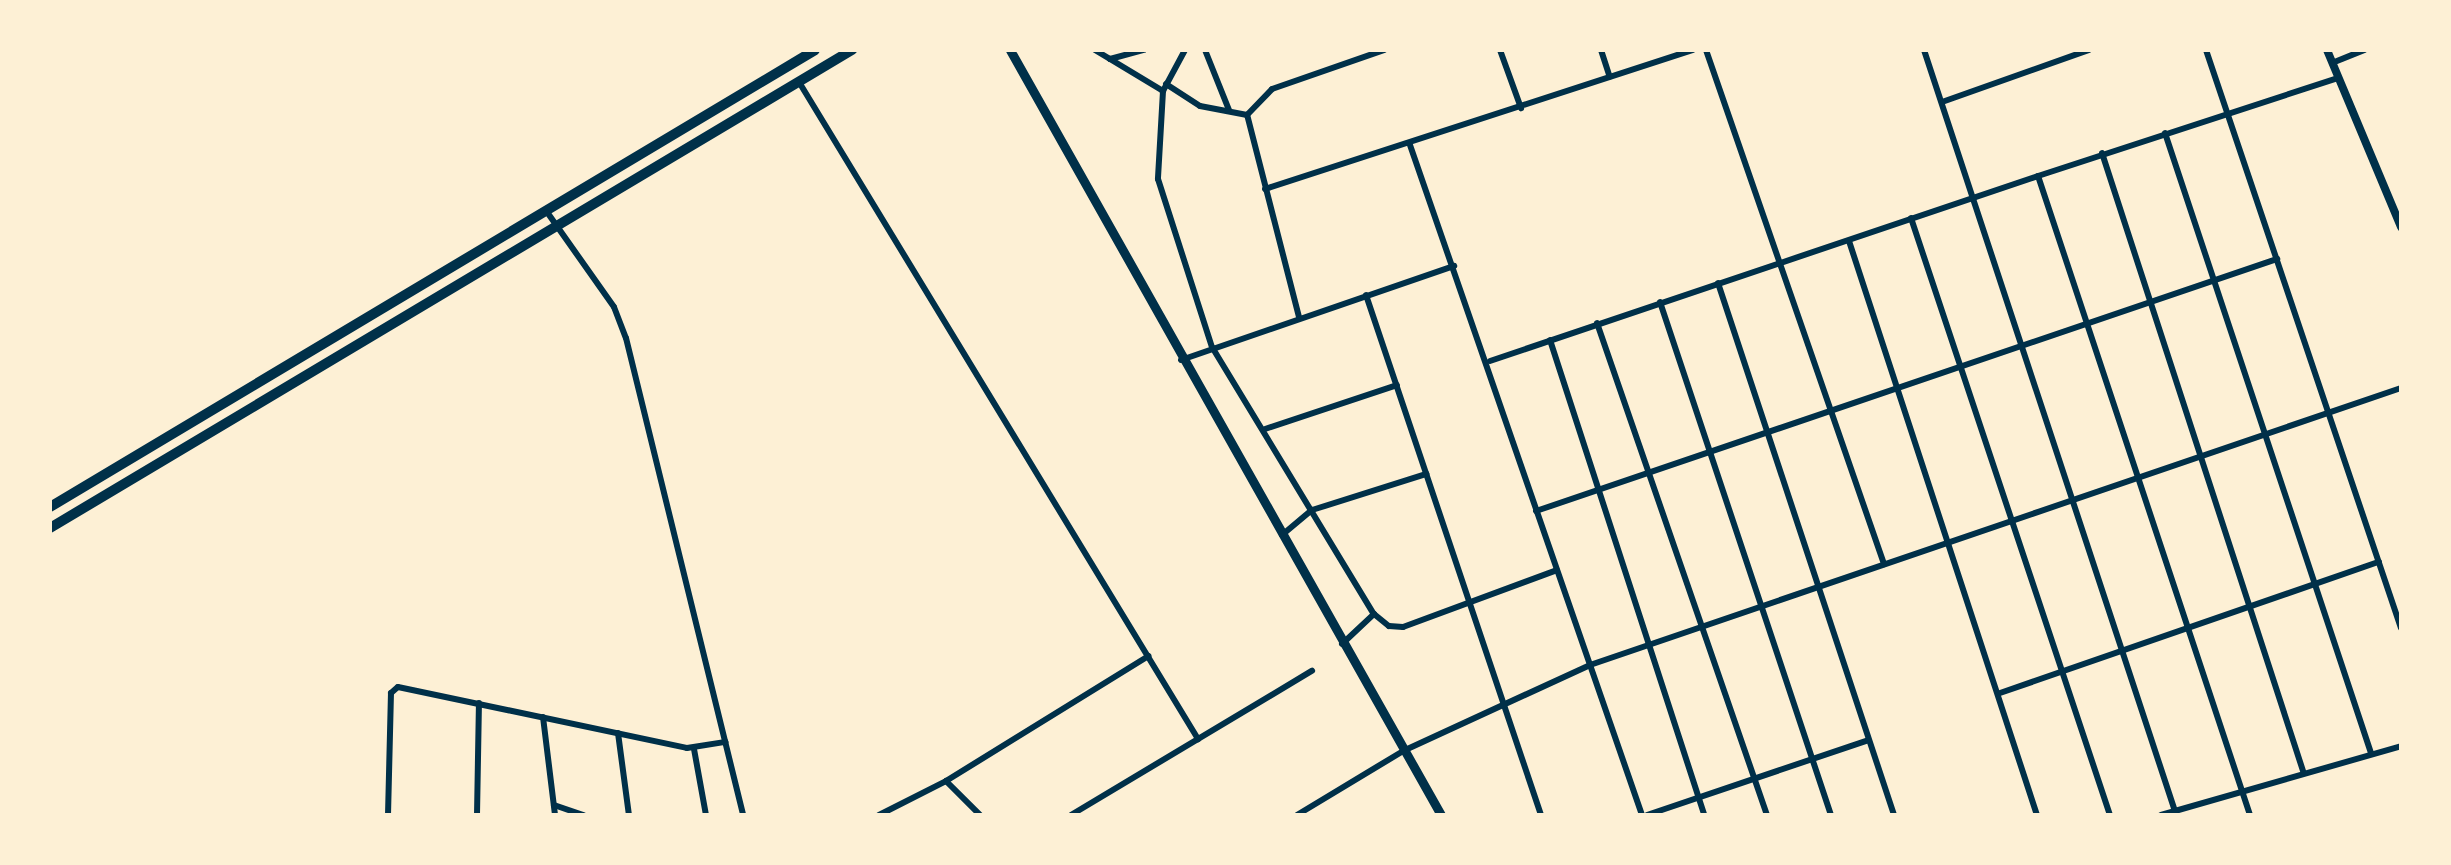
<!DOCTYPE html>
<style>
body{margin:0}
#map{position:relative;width:2451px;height:865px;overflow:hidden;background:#fdf0d5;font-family:"DM Sans",sans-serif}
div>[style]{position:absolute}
.minor>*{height:6px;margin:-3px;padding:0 3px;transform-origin:3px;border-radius:3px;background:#003049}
.tertiary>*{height:8px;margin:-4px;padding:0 4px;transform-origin:4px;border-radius:4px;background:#003049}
.secondary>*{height:9px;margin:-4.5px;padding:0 4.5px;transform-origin:4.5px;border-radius:4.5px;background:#003049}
.primary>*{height:10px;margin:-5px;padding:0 5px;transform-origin:5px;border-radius:5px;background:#003049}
span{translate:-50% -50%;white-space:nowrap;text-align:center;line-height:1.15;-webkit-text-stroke:10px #fdf0d5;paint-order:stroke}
.frame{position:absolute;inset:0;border:52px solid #fdf0d5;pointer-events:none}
</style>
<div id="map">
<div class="minor">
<div style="left:1095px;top:50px;width:17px;rotate:31deg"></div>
<div style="left:1110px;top:59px;width:35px;rotate:-15deg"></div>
<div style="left:1185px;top:50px;width:47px;rotate:118.2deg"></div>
<div style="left:1163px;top:91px;width:88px;rotate:93.3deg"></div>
<div style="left:1158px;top:179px;width:176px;rotate:72.2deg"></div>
<div style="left:1212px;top:347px;width:312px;rotate:58.8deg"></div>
<div style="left:1374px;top:614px;width:19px;rotate:39deg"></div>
<div style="left:1389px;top:626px;width:14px;rotate:4deg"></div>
<div style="left:1403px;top:627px;width:164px;rotate:-20.3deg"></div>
<div style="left:1205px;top:50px;width:65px;rotate:68.2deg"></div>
<div style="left:1500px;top:50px;width:62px;rotate:70.1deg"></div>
<div style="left:1601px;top:50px;width:28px;rotate:72deg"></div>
<div style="left:1706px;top:50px;width:544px;rotate:70.9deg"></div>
<div style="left:1924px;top:50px;width:801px;rotate:71.75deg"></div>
<div style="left:2206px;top:50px;width:610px;rotate:71.36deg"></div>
<div style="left:1110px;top:59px;width:62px;rotate:31.1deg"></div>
<div style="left:2332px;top:63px;width:35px;rotate:-22deg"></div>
<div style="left:799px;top:82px;width:769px;rotate:58.73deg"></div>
<div style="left:1166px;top:84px;width:40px;rotate:32.9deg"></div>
<div style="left:1200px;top:106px;width:48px;rotate:10.8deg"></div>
<div style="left:1942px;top:102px;width:156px;rotate:-19.5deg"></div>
<div style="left:2165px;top:133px;width:653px;rotate:71.62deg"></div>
<div style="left:1410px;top:145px;width:709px;rotate:70.9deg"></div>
<div style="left:2102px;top:153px;width:650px;rotate:71.98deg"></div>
<div style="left:1265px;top:189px;width:450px;rotate:-18deg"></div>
<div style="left:547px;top:212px;width:116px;rotate:54.8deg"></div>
<div style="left:614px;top:307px;width:33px;rotate:69deg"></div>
<div style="left:626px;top:338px;width:491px;rotate:76.2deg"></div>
<div style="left:1911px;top:218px;width:629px;rotate:71.57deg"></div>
<div style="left:1849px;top:241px;width:604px;rotate:71.87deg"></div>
<div style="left:1718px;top:283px;width:560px;rotate:71.69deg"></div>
<div style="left:1366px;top:295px;width:549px;rotate:71.4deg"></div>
<div style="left:1660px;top:302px;width:541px;rotate:71.57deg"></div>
<div style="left:1299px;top:317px;width:209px;rotate:-104.4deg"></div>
<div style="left:1247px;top:115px;width:36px;rotate:-46deg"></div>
<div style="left:1272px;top:89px;width:119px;rotate:-19.2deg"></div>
<div style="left:1597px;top:323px;width:521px;rotate:70.94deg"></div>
<div style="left:1550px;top:340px;width:499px;rotate:72deg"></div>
<div style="left:1181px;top:360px;width:289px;rotate:-19deg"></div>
<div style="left:1490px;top:361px;width:578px;rotate:-18.65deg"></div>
<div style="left:1265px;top:429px;width:139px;rotate:-18.4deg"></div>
<div style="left:1536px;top:511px;width:783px;rotate:-18.78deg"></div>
<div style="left:1282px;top:535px;width:39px;rotate:-40deg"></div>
<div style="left:1312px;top:510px;width:120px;rotate:-17.5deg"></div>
<div style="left:1342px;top:644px;width:44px;rotate:-43.2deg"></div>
<div style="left:2000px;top:693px;width:401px;rotate:-19.1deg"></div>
<div style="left:543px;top:717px;width:99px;rotate:83deg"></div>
<div style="left:618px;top:733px;width:83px;rotate:82.4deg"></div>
<div style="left:694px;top:749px;width:67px;rotate:79.7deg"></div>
<div style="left:946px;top:781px;width:238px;rotate:-31.7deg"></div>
<div style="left:554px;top:805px;width:31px;rotate:19deg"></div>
<div style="left:388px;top:815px;width:122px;rotate:-88.6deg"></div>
<div style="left:391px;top:693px;width:9px;rotate:-41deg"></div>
<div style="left:398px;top:687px;width:295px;rotate:11.9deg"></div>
<div style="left:687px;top:748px;width:39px;rotate:-9deg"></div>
<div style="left:477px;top:815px;width:112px;rotate:-89deg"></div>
<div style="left:879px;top:815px;width:75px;rotate:-26.9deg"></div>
<div style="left:946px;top:781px;width:48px;rotate:45deg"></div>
<div style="left:1071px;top:815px;width:281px;rotate:-30.9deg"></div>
<div style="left:1297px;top:815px;width:124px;rotate:-31.1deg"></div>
<div style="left:1403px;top:751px;width:206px;rotate:-24.7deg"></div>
<div style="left:1590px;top:665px;width:857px;rotate:-18.86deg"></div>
<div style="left:1647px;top:815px;width:233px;rotate:-18.7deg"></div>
<div style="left:2161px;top:815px;width:250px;rotate:-16deg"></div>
<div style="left:2250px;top:815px;width:673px;rotate:-108.35deg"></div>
<div style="left:2038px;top:176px;width:316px;rotate:-18.1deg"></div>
</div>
<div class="tertiary">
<div style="left:2327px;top:50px;width:192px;rotate:67.3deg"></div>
</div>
<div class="secondary">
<div style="left:1010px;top:50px;width:878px;rotate:60.6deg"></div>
</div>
<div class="primary">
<div style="left:50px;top:507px;width:891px;rotate:-30.85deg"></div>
<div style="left:50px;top:528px;width:934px;rotate:-30.8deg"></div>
</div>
<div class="frame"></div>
</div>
